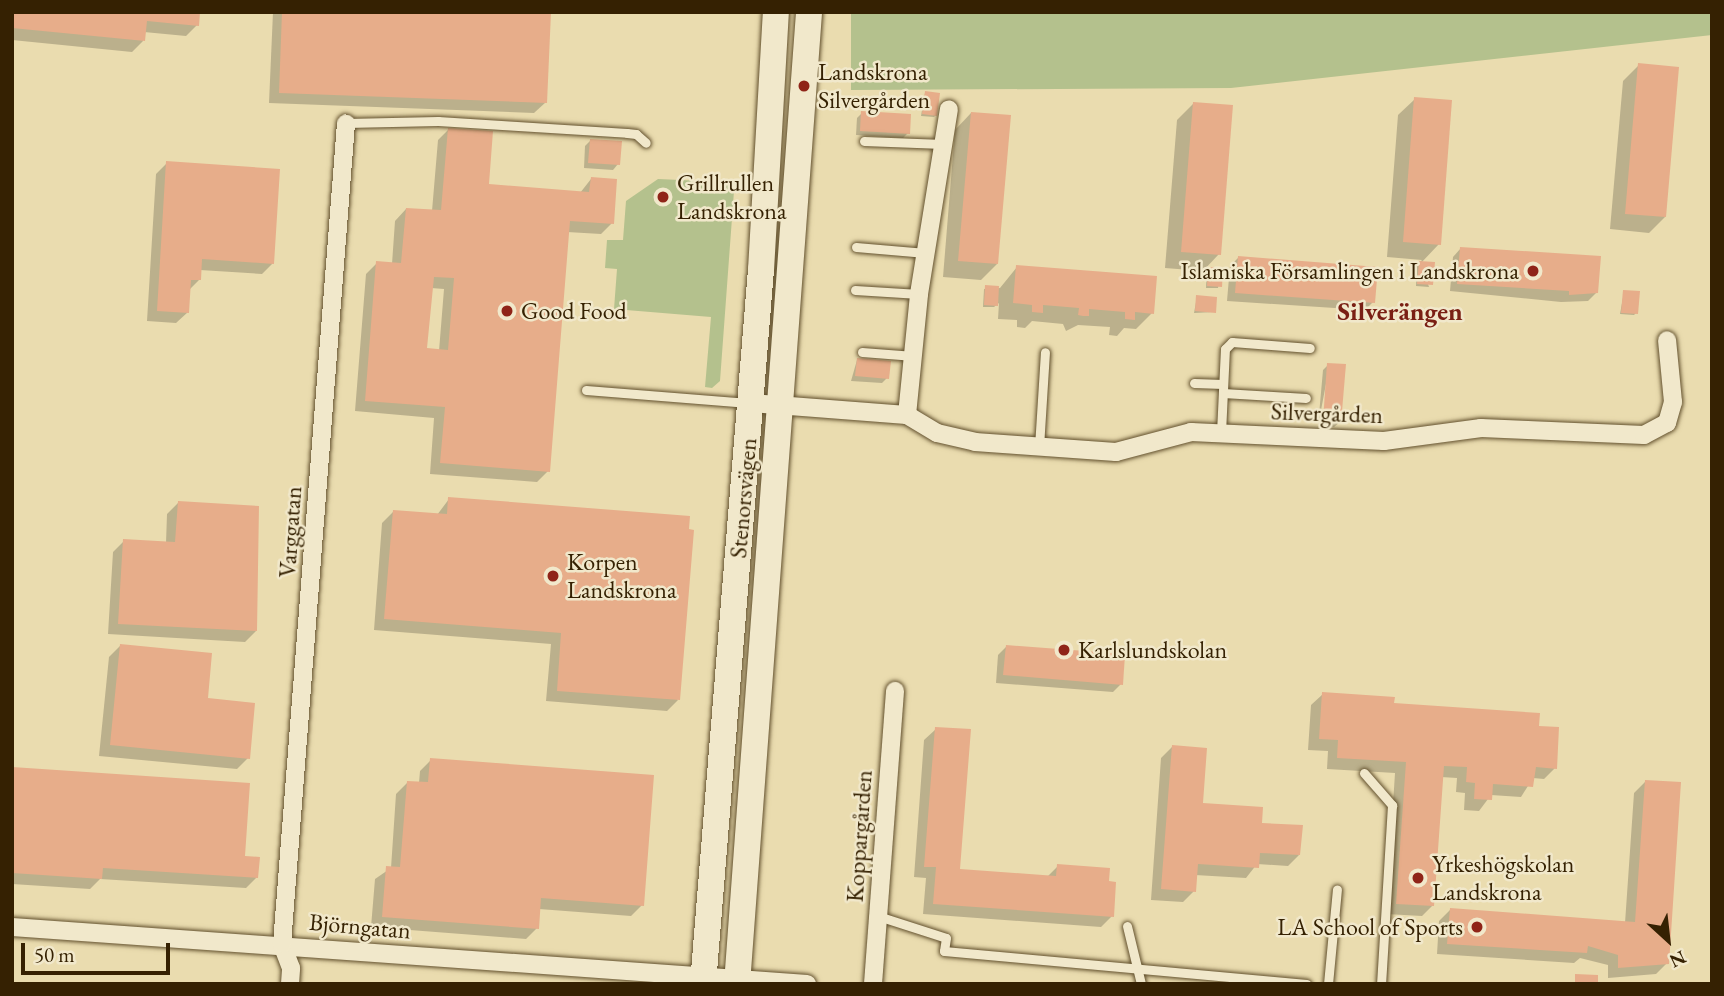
<!DOCTYPE html>
<meta charset="utf-8">
<style>
body{margin:0}
#map{position:relative;width:1724px;height:996px;overflow:hidden;background:#eadcaf;font-family:"EB Garamond",serif}
div>[style]{position:absolute}
.green>*{inset:0;background:#b4c18d}
.shadow>*{inset:0;background:#0003}
.building>*{inset:0;background:#e7ad8a}
.roads{filter:drop-shadow(0 0 2px #62502d) drop-shadow(0 0 2px #62502d)}
.lane>*{height:9px;margin:-4.5px;padding:0 4.5px;transform-origin:4.5px;border-radius:4.5px;background:#f1e8cb}
.street>*{height:18px;margin:-9px;padding:0 9px;transform-origin:9px;border-radius:9px;background:#f1e8cb}
.secondary>*{height:26px;margin:-13px;padding:0 13px;transform-origin:13px;border-radius:13px;background:#f1e8cb}
.dots>*{width:19px;height:19px;translate:-50% -50%;box-sizing:border-box;border:4px solid #f1e8cb;border-radius:50%}
span{translate:-50% -50%;white-space:nowrap;text-align:center;line-height:1.15;-webkit-text-stroke:5px #f1e8cb;paint-order:stroke}
.poi-label{font-size:24px;color:#352102}
.left{translate:0 -50%;text-align:left}
.right{translate:-100% -50%;text-align:right}
.street-label{font-size:24px;color:#352102}
.neighbourhood-label{font-size:26px;color:#7a1f14;font-weight:700}
.frame{position:absolute;inset:0;border:14px solid #352102;pointer-events:none}
.north{position:absolute;left:1633px;top:905px;width:70px;height:70px;-webkit-text-stroke:5px #f1e8cb;paint-order:stroke;rotate:153deg;font-size:19px;font-weight:700;line-height:28px;text-align:center;color:#352102}
.north::after{content:'';display:block;margin:auto;width:24px;height:32px;background:#352102;clip-path:polygon(50% 0,100% 100%,50% 72%,0 100%)}
.scale{position:absolute;left:21px;top:943px;width:149px;height:32px;box-sizing:border-box;border:4px solid #352102;border-top:0;padding-left:9px;font-size:21px;line-height:24px;white-space:nowrap;color:#352102;-webkit-text-stroke:5px #f1e8cb;paint-order:stroke}
</style>
<div id="map">
<div class="green">
<div style="clip-path:polygon(851px 12px,1712px 12px,1712px 35px,1231px 88px,851px 90px)"></div>
<div style="clip-path:polygon(658px 179px,725px 182px,734px 191px,720px 381px,712px 388px,705px 387px,711px 317px,614px 309px,617px 269px,605px 268px,607px 240px,623px 240px,626px 201px)"></div>
</div>
<div class="shadow">
<div style="clip-path:polygon(12px 12px,199px 12px,197px 25px,186px 36px,144px 32px,143px 41px,132px 52px,12px 40px)"></div>
<div style="clip-path:polygon(273px 12px,549px 12px,546px 102px,534px 113px,269px 103px)"></div>
<div style="clip-path:polygon(1639px 65px,1665px 217px,1649px 233px,1610px 229px,1623px 81px)"></div>
<div style="clip-path:polygon(925px 93px,936px 115px,934px 117px,921px 116px)"></div>
<div style="clip-path:polygon(1415px 99px,1439px 244px,1421px 263px,1429px 287px,1416px 286px,1417px 265px,1422px 260px,1387px 257px,1398px 115px)"></div>
<div style="clip-path:polygon(1193px 104px,1219px 254px,1203px 271px,1165px 268px,1177px 120px)"></div>
<div style="clip-path:polygon(862px 113px,908px 133px,903px 138px,856px 135px,857px 118px)"></div>
<div style="clip-path:polygon(971px 113px,997px 264px,981px 280px,943px 277px,955px 130px)"></div>
<div style="clip-path:polygon(evenodd,449px 129px,487px 186px,580px 193px,591px 179px,612px 223px,601px 234px,567px 232px,548px 471px,537px 482px,430px 474px,434px 418px,355px 411px,366px 274px,377px 263px,392px 264px,395px 221px,406px 209px,432px 211px,438px 140px,449px 129px,431px 288px,444px 289px,439px 351px,426px 350px,431px 288px)"></div>
<div style="clip-path:polygon(590px 141px,618px 164px,613px 170px,584px 168px,585px 146px)"></div>
<div style="clip-path:polygon(167px 163px,273px 263px,262px 274px,200px 270px,199px 280px,189px 290px,188px 312px,176px 323px,147px 321px,156px 174px)"></div>
<div style="clip-path:polygon(1461px 248px,1596px 293px,1588px 301px,1561px 302px,1450px 291px,1453px 257px)"></div>
<div style="clip-path:polygon(1238px 258px,1373px 302px,1365px 310px,1227px 301px,1230px 266px)"></div>
<div style="clip-path:polygon(1017px 267px,1152px 313px,1136px 329px,1124px 328px,1117px 336px,1109px 335px,1110px 327px,1078px 325px,1066px 331px,1063px 324px,1032px 321px,1025px 328px,1017px 327px,1017px 320px,998px 319px,999px 303px,994px 307px,983px 307px,984px 289px,1000px 288px)"></div>
<div style="clip-path:polygon(1207px 268px,1221px 269px,1218px 288px,1206px 288px)"></div>
<div style="clip-path:polygon(1624px 292px,1636px 313px,1634px 315px,1620px 314px)"></div>
<div style="clip-path:polygon(1197px 297px,1214px 312px,1194px 313px)"></div>
<div style="clip-path:polygon(857px 360px,887px 378px,882px 383px,851px 381px)"></div>
<div style="clip-path:polygon(1328px 365px,1344px 366px,1340px 422px,1334px 427px,1324px 426px,1329px 368px,1318px 426px,1323px 370px)"></div>
<div style="clip-path:polygon(449px 499px,678px 700px,667px 711px,546px 701px,551px 644px,374px 630px,382px 523px,393px 512px,437px 515px)"></div>
<div style="clip-path:polygon(178px 503px,256px 631px,245px 642px,108px 634px,113px 552px,124px 541px,166px 543px,167px 514px)"></div>
<div style="clip-path:polygon(120px 646px,248px 758px,237px 769px,99px 756px,109px 657px)"></div>
<div style="clip-path:polygon(1006px 647px,1121px 684px,1113px 692px,996px 683px,998px 655px)"></div>
<div style="clip-path:polygon(1323px 694px,1537px 727px,1555px 768px,1544px 779px,1533px 778px,1521px 797px,1491px 795px,1479px 811px,1464px 810px,1465px 793px,1456px 792px,1457px 778px,1441px 777px,1433px 905px,1422px 916px,1386px 914px,1395px 773px,1327px 769px,1328px 751px,1308px 750px,1311px 705px)"></div>
<div style="clip-path:polygon(936px 729px,958px 871px,1047px 877px,1058px 866px,1107px 883px,1112px 916px,1101px 927px,923px 914px,926px 878px,914px 877px,924px 740px)"></div>
<div style="clip-path:polygon(1172px 747px,1201px 804px,1260px 824px,1299px 855px,1288px 866px,1257px 864px,1246px 878px,1195px 875px,1194px 891px,1183px 902px,1151px 900px,1161px 758px)"></div>
<div style="clip-path:polygon(431px 760px,642px 905px,631px 916px,539px 909px,537px 928px,526px 939px,371px 927px,375px 879px,391px 868px,396px 794px,408px 782px,419px 783px,420px 771px)"></div>
<div style="clip-path:polygon(12px 769px,243px 858px,257px 877px,246px 888px,100px 879px,90px 889px,12px 884px)"></div>
<div style="clip-path:polygon(1645px 782px,1667px 963px,1656px 974px,1608px 978px,1608px 965px,1580px 958px,1574px 963px,1437px 954px,1439px 921px,1450px 910px,1625px 923px,1634px 793px)"></div>
</div>
<div class="building">
<div style="clip-path:polygon(12px 12px,200px 12px,199px 26px,147px 21px,145px 41px,12px 28px)"></div>
<div style="clip-path:polygon(282px 12px,551px 12px,547px 103px,279px 93px)"></div>
<div style="clip-path:polygon(1638px 63px,1679px 67px,1666px 217px,1625px 214px)"></div>
<div style="clip-path:polygon(925px 91px,940px 93px,937px 116px,922px 114px)"></div>
<div style="clip-path:polygon(1414px 97px,1452px 100px,1441px 245px,1403px 242px)"></div>
<div style="clip-path:polygon(1193px 102px,1233px 105px,1221px 255px,1181px 252px)"></div>
<div style="clip-path:polygon(861px 111px,911px 114px,910px 134px,860px 131px)"></div>
<div style="clip-path:polygon(971px 112px,1011px 115px,998px 264px,958px 261px)"></div>
<div style="clip-path:polygon(evenodd,448px 128px,493px 131px,489px 184px,589px 192px,591px 177px,617px 179px,614px 224px,570px 221px,550px 472px,440px 463px,445px 407px,365px 401px,376px 261px,401px 263px,406px 208px,441px 210px,448px 128px,434px 277px,454px 278px,448px 350px,427px 348px,434px 277px)"></div>
<div style="clip-path:polygon(590px 139px,622px 141px,620px 165px,588px 163px)"></div>
<div style="clip-path:polygon(166px 161px,280px 169px,274px 264px,202px 259px,201px 280px,191px 280px,189px 313px,157px 311px)"></div>
<div style="clip-path:polygon(1460px 247px,1601px 256px,1598px 293px,1569px 295px,1569px 291px,1457px 284px)"></div>
<div style="clip-path:polygon(1238px 256px,1378px 267px,1375px 303px,1235px 293px)"></div>
<div style="clip-path:polygon(1419px 261px,1435px 262px,1433px 285px,1417px 284px)"></div>
<div style="clip-path:polygon(1016px 265px,1157px 276px,1154px 314px,1135px 312px,1135px 320px,1125px 319px,1125px 312px,1089px 309px,1089px 316px,1083px 316px,1078px 315px,1079px 308px,1043px 305px,1043px 313px,1032px 312px,1032px 305px,1013px 303px)"></div>
<div style="clip-path:polygon(1208px 267px,1223px 268px,1222px 287px,1207px 286px)"></div>
<div style="clip-path:polygon(985px 285px,999px 286px,998px 306px,984px 305px)"></div>
<div style="clip-path:polygon(1623px 290px,1640px 291px,1638px 314px,1621px 313px)"></div>
<div style="clip-path:polygon(1196px 295px,1217px 297px,1216px 313px,1195px 311px)"></div>
<div style="clip-path:polygon(857px 358px,891px 361px,889px 379px,855px 376px)"></div>
<div style="clip-path:polygon(1327px 363px,1346px 364px,1341px 423px,1323px 421px)"></div>
<div style="clip-path:polygon(448px 497px,690px 516px,689px 529px,694px 530px,680px 700px,557px 691px,561px 633px,384px 619px,393px 510px,447px 514px)"></div>
<div style="clip-path:polygon(178px 501px,259px 506px,257px 631px,118px 624px,123px 539px,175px 542px)"></div>
<div style="clip-path:polygon(120px 644px,212px 653px,208px 698px,255px 703px,250px 759px,110px 745px)"></div>
<div style="clip-path:polygon(1006px 645px,1125px 654px,1123px 685px,1003px 675px)"></div>
<div style="clip-path:polygon(1322px 692px,1395px 697px,1394px 703px,1540px 713px,1539px 726px,1559px 727px,1557px 769px,1536px 767px,1533px 787px,1493px 784px,1492px 800px,1474px 799px,1475px 783px,1466px 782px,1467px 767px,1444px 766px,1434px 906px,1396px 904px,1406px 762px,1337px 758px,1338px 740px,1319px 739px)"></div>
<div style="clip-path:polygon(935px 727px,971px 729px,960px 869px,1056px 876px,1057px 864px,1110px 868px,1109px 881px,1116px 882px,1114px 917px,933px 904px,936px 867px,924px 867px)"></div>
<div style="clip-path:polygon(1172px 745px,1207px 748px,1203px 803px,1263px 807px,1262px 823px,1303px 825px,1300px 855px,1260px 853px,1259px 868px,1198px 864px,1196px 892px,1161px 889px)"></div>
<div style="clip-path:polygon(430px 758px,654px 775px,644px 906px,541px 898px,539px 929px,382px 917px,386px 866px,400px 867px,407px 781px,428px 782px)"></div>
<div style="clip-path:polygon(12px 767px,250px 783px,245px 856px,260px 857px,258px 878px,103px 868px,102px 879px,12px 873px)"></div>
<div style="clip-path:polygon(1645px 780px,1681px 782px,1669px 964px,1618px 968px,1618px 955px,1588px 946px,1587px 953px,1447px 944px,1450px 908px,1635px 922px)"></div>
<div style="clip-path:polygon(1575px 974px,1598px 975px,1598px 984px,1575px 984px)"></div>
</div>
<div class="roads">
<div class="lane">
<div style="left:346px;top:123px;width:92px;rotate:-1.2deg"></div>
<div style="left:438px;top:121px;width:189px;rotate:3.6deg"></div>
<div style="left:627px;top:133px;width:9px;rotate:6deg"></div>
<div style="left:636px;top:134px;width:13px;rotate:42deg"></div>
<div style="left:864px;top:141px;width:79px;rotate:2.2deg"></div>
<div style="left:856px;top:247px;width:70px;rotate:4.9deg"></div>
<div style="left:855px;top:290px;width:64px;rotate:3.6deg"></div>
<div style="left:862px;top:352px;width:52px;rotate:4.4deg"></div>
<div style="left:1194px;top:383px;width:29px;rotate:2deg"></div>
<div style="left:586px;top:390px;width:163px;rotate:4.6deg"></div>
<div style="left:1223px;top:393px;width:83px;rotate:3.4deg"></div>
<div style="left:1221px;top:433px;width:84px;rotate:-87.3deg"></div>
<div style="left:1225px;top:349px;width:10px;rotate:-45deg"></div>
<div style="left:1232px;top:342px;width:78px;rotate:4.4deg"></div>
<div style="left:1039px;top:447px;width:95px;rotate:-86.4deg"></div>
<div style="left:1364px;top:773px;width:43px;rotate:48.8deg"></div>
<div style="left:1392px;top:805px;width:179px;rotate:93.5deg"></div>
<div style="left:878px;top:916px;width:71px;rotate:17.9deg"></div>
<div style="left:946px;top:938px;width:13px;rotate:99deg"></div>
<div style="left:944px;top:951px;width:364px;rotate:5.2deg"></div>
<div style="left:1127px;top:926px;width:60px;rotate:76.4deg"></div>
<div style="left:1328px;top:984px;width:95px;rotate:-84.6deg"></div>
</div>
<div class="street">
<div style="left:751px;top:403px;width:156px;rotate:4.4deg"></div>
<div style="left:907px;top:415px;width:35px;rotate:31deg"></div>
<div style="left:937px;top:433px;width:39px;rotate:13deg"></div>
<div style="left:975px;top:442px;width:141px;rotate:4.1deg"></div>
<div style="left:1116px;top:452px;width:78px;rotate:-14.9deg"></div>
<div style="left:1191px;top:432px;width:193px;rotate:2.7deg"></div>
<div style="left:1384px;top:441px;width:98px;rotate:-7.6deg"></div>
<div style="left:1481px;top:428px;width:163px;rotate:2.5deg"></div>
<div style="left:1644px;top:435px;width:26px;rotate:-28deg"></div>
<div style="left:1667px;top:423px;width:22px;rotate:-74deg"></div>
<div style="left:1673px;top:402px;width:62px;rotate:-95.5deg"></div>
<div style="left:907px;top:415px;width:122px;rotate:-84.3deg"></div>
<div style="left:919px;top:294px;width:187px;rotate:-80.8deg"></div>
<div style="left:12px;top:927px;width:797px;rotate:4.1deg"></div>
<div style="left:290px;top:984px;width:16px;rotate:-86deg"></div>
<div style="left:291px;top:968px;width:26px;rotate:-111deg"></div>
<div style="left:282px;top:944px;width:823px;rotate:-85.54deg"></div>
<div style="left:873px;top:984px;width:294px;rotate:-85.7deg"></div>
</div>
<div class="secondary">
<div style="left:703px;top:984px;width:716px;rotate:-85.36deg"></div>
<div style="left:761px;top:270px;width:258px;rotate:-86.7deg"></div>
<div style="left:737px;top:984px;width:975px;rotate:-85.76deg"></div>
</div>
</div>
<div class="dots">
<div style="left:804px;top:86px;background:#8f2418"></div>
<div style="left:663px;top:197px;background:#8f2418"></div>
<div style="left:1533px;top:271px;background:#8f2418"></div>
<div style="left:507px;top:311px;background:#8f2418"></div>
<div style="left:553px;top:576px;background:#8f2418"></div>
<div style="left:1064px;top:650px;background:#8f2418"></div>
<div style="left:1418px;top:878px;background:#8f2418"></div>
<div style="left:1477px;top:927px;background:#8f2418"></div>
</div>
<div class="poi-label">
<span class="left" style="left:818px;top:86px">Landskrona<br>Silvergården</span>
<span class="left" style="left:677px;top:197px">Grillrullen<br>Landskrona</span>
<span class="right" style="left:1519px;top:271px">Islamiska Församlingen i Landskrona</span>
<span class="left" style="left:521px;top:311px">Good Food</span>
<span class="left" style="left:567px;top:576px">Korpen<br>Landskrona</span>
<span class="left" style="left:1078px;top:650px">Karlslundskolan</span>
<span class="left" style="left:1432px;top:878px">Yrkeshögskolan<br>Landskrona</span>
<span class="right" style="left:1463px;top:927px">LA School of Sports</span>
</div>
<div class="street-label">
<span style="left:1327px;top:413px;rotate:2deg">Silvergården</span>
<span style="left:743px;top:498px;rotate:-85deg">Stenorsvägen</span>
<span style="left:290px;top:532px;rotate:-86deg">Varggatan</span>
<span style="left:859px;top:836px;rotate:-86deg">Koppargården</span>
<span style="left:360px;top:926px;rotate:5deg">Björngatan</span>
</div>
<div class="neighbourhood-label">
<span style="left:1400px;top:312px">Silverängen</span>
</div>
<div class="frame"></div>
<div class="north">N</div>
<div class="scale">50 m</div>
</div>
